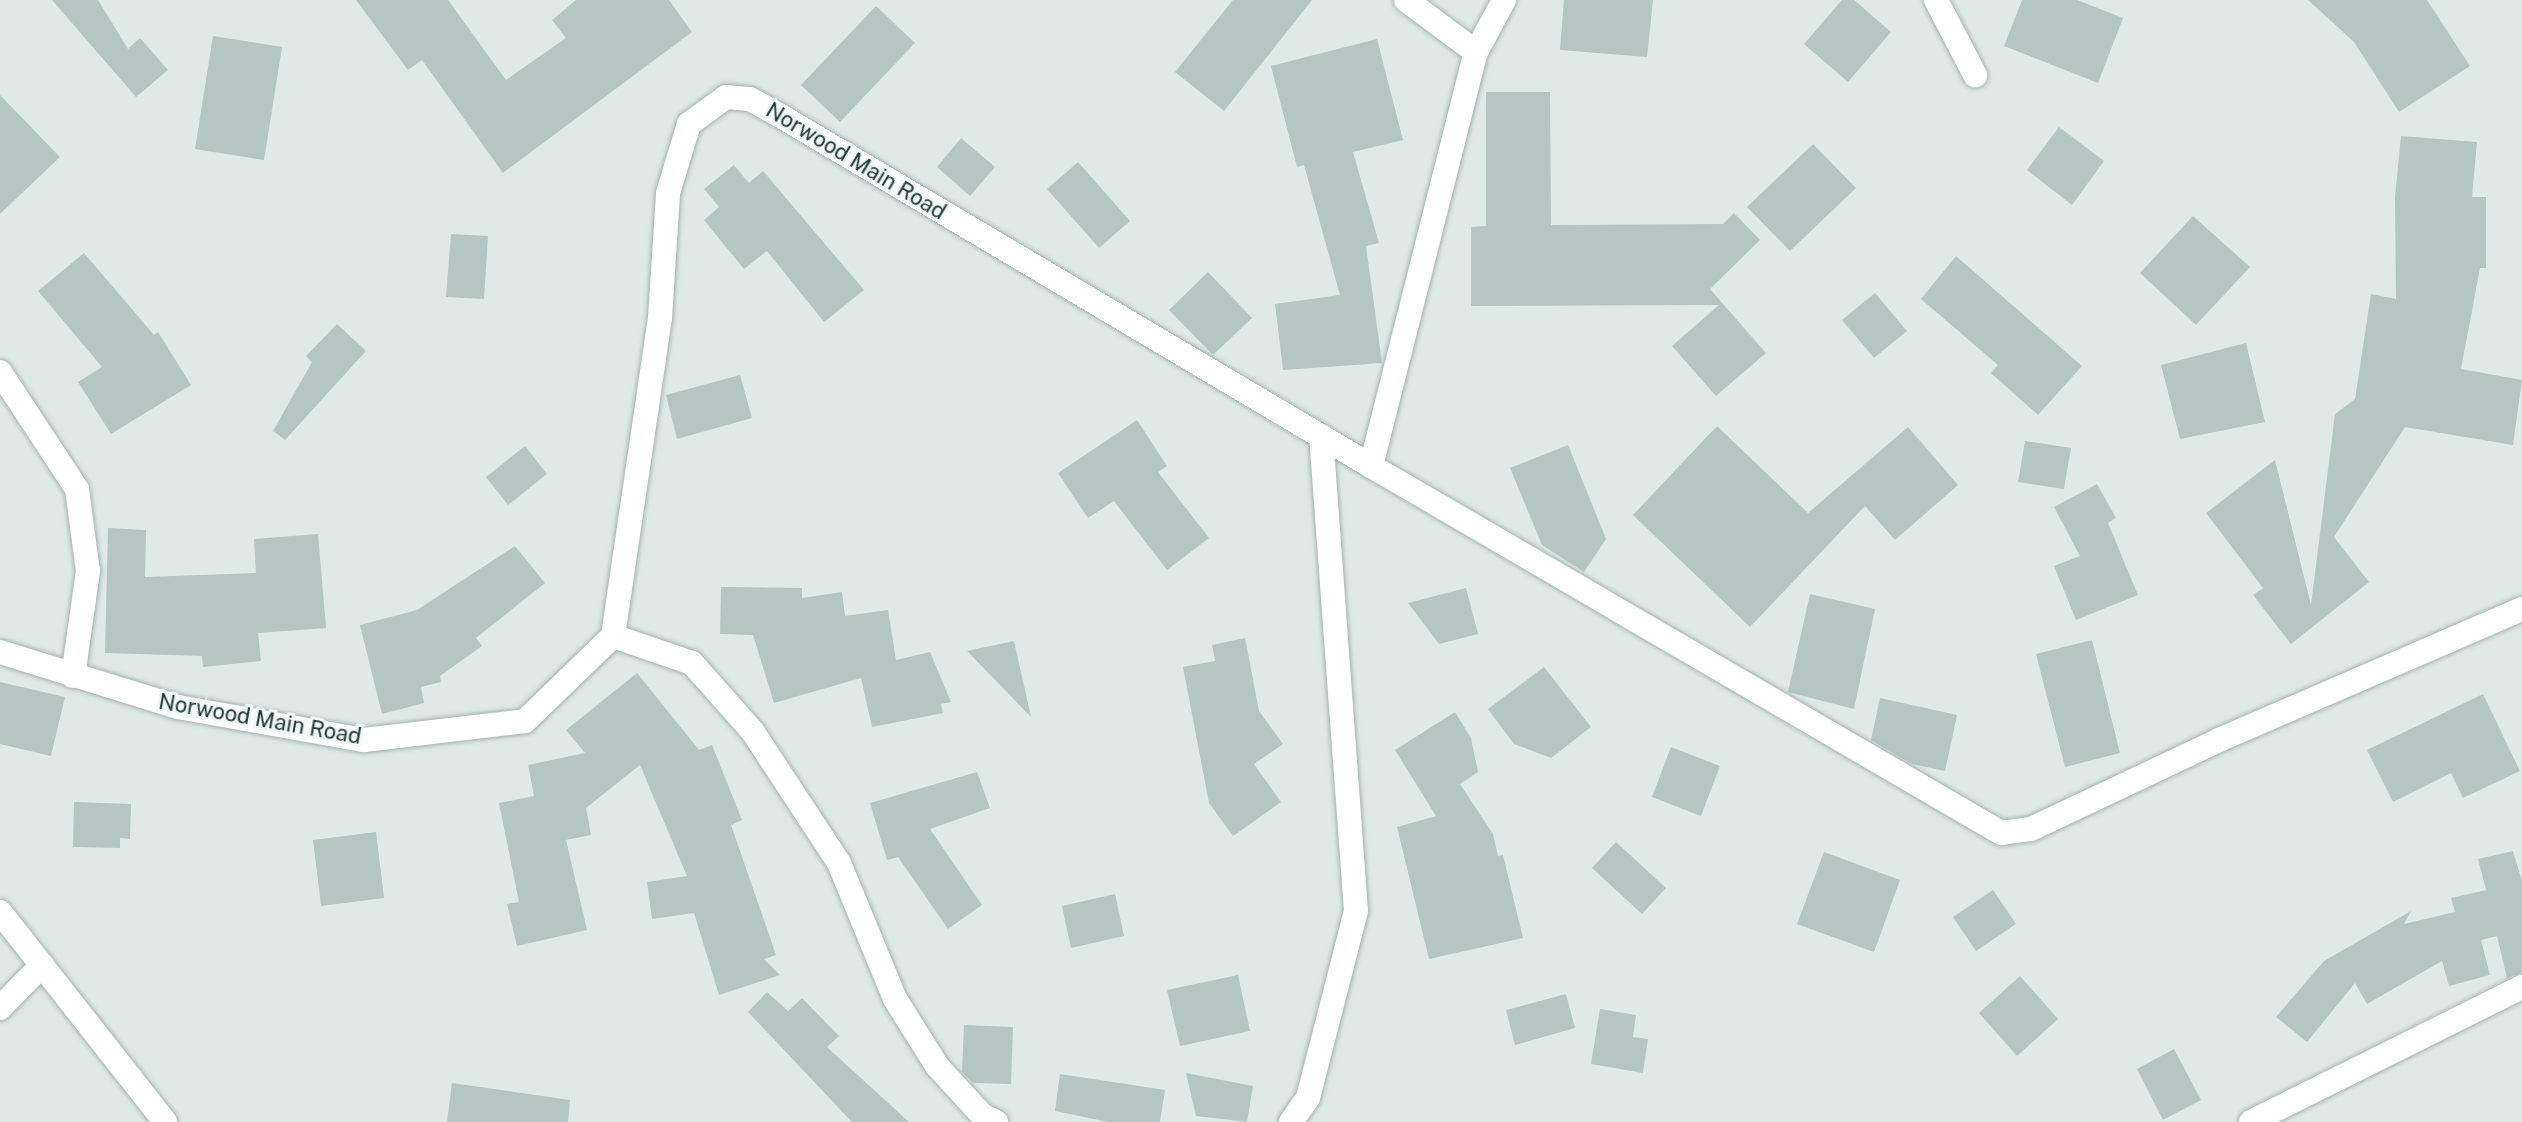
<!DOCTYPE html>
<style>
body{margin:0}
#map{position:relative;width:2522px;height:1122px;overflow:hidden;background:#dfeae7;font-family:"Public Sans",sans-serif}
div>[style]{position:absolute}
.building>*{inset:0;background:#b5c5c1}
.roads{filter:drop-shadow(0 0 2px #a2b2af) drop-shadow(0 0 2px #a2b2af)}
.minor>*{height:24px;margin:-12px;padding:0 12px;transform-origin:12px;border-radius:12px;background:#fff}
span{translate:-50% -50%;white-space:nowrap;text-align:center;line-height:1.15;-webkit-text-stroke:6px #f0f7f5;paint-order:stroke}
.street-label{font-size:22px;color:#203a38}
</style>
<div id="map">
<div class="building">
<div style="clip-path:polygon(52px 0,98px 0,128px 49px,140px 38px,168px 70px,136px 97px)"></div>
<div style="clip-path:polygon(356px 0,448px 0,506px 80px,566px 38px,552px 20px,576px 0,669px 0,692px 32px,503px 173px,422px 60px,408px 70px)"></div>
<div style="clip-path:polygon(1233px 0,1312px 0,1224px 111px,1175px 72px)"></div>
<div style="clip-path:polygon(1564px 0,1653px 0,1647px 57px,1560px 50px)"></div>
<div style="clip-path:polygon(1842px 0,1854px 0,1891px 32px,1848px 82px,1804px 44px)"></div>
<div style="clip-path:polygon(2022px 0,2077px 0,2123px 18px,2098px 83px,2004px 46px)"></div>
<div style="clip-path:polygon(2308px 0,2427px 0,2470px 66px,2399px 112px,2354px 42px)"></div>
<div style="clip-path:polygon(876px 6px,915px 43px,840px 122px,801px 85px)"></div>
<div style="clip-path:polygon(213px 36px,282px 47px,264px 160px,195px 149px)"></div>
<div style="clip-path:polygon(1377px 39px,1403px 140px,1353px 152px,1379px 243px,1366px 246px,1382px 363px,1283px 370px,1275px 304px,1340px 295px,1304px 165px,1297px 167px,1271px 66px)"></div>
<div style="clip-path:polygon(1486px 92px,1550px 92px,1551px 225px,1723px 224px,1734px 213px,1760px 240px,1710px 289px,1766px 353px,1716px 396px,1672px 346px,1719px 305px,1471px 306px,1471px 227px,1486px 226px)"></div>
<div style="clip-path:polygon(0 95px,60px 157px,0 214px)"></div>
<div style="clip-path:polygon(2059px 127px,2104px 161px,2072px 205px,2027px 170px)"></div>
<div style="clip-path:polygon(2401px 136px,2477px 142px,2472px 197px,2486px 197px,2486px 268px,2480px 268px,2461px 369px,2522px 380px,2513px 445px,2405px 427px,2334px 537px,2369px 582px,2291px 644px,2253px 595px,2263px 588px,2206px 513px,2275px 460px,2311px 605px,2335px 414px,2355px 399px,2371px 294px,2396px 299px,2395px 197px)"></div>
<div style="clip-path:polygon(961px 138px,995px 167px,970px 196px,937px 167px)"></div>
<div style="clip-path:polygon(1813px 144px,1856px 188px,1790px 251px,1747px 207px)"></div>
<div style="clip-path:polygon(1078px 162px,1130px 221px,1099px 248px,1047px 189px)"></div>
<div style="clip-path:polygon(734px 165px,749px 183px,763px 171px,864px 290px,824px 322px,767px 251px,744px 269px,704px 220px,719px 207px,704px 189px)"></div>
<div style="clip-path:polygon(2193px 216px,2250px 267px,2196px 325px,2140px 273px)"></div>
<div style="clip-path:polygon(451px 234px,488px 236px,484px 299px,446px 297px)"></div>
<div style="clip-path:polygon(84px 253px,154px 335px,158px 332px,191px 385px,111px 434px,78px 382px,102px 367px,38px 291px)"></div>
<div style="clip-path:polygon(1956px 256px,2082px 366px,2038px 415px,1991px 373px,1998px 365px,1921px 299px)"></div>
<div style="clip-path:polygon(1208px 272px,1252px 318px,1213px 355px,1169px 310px)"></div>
<div style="clip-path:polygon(1875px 293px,1907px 331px,1874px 358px,1842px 320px)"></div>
<div style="clip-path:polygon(337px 324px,366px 351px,285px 440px,273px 431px,312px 362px,306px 356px)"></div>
<div style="clip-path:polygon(2246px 343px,2265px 422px,2180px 439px,2161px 365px)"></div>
<div style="clip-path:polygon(740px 375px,752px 418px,677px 439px,666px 395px)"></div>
<div style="clip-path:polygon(1137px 420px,1167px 466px,1158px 472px,1209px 538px,1167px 570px,1114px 501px,1088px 518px,1058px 473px)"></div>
<div style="clip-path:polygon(1717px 426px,1808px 513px,1908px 427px,1958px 485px,1895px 540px,1865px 506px,1750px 627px,1633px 515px)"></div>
<div style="clip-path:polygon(2025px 441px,2071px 448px,2064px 489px,2018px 482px)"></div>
<div style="clip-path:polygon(1568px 445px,1606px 539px,1584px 572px,1542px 545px,1510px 468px)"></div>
<div style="clip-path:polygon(525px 446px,547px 474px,508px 505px,486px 477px)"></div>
<div style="clip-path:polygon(2097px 484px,2116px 518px,2108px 523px,2138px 595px,2076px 620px,2054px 566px,2080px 556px,2054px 507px)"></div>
<div style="clip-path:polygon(108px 528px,146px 530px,145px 577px,256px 573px,254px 539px,318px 534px,326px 628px,258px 633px,261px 661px,203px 667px,202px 656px,105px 653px)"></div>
<div style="clip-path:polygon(515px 546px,545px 583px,476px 638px,482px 646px,440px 676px,441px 682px,421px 687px,424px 703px,382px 714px,360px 625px,417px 610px)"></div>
<div style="clip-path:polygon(721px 587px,802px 588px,802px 598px,842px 592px,845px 616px,888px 610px,896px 660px,930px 652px,951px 702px,941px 704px,943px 713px,872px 727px,861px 678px,774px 703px,753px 635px,720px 634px)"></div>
<div style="clip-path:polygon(1466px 588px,1478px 634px,1439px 644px,1408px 603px)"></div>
<div style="clip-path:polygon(1810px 594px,1875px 609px,1854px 709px,1788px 692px)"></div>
<div style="clip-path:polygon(1245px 638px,1259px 711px,1283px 744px,1254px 764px,1281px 802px,1233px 836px,1209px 803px,1183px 667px,1215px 661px,1212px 645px)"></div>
<div style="clip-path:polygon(2092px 640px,2120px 753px,2065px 767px,2036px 654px)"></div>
<div style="clip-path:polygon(1014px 641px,1031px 717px,967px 651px)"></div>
<div style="clip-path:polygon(1544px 667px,1591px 727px,1551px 758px,1514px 744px,1488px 709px)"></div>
<div style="clip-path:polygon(637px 673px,699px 750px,712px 745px,742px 820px,731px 825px,776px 955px,764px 959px,780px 975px,719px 995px,694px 913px,652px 919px,647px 882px,687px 876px,640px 765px,586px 808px,591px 835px,566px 840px,587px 930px,517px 946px,507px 904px,519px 902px,499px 803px,534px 796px,528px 765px,585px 753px,566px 730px)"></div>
<div style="clip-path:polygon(0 682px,65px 697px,51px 756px,0 744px)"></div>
<div style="clip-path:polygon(2483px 694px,2520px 771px,2463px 798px,2451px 773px,2393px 802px,2367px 750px)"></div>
<div style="clip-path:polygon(1880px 698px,1957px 715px,1945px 771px,1912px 764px,1871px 740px)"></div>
<div style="clip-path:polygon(1455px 712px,1471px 738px,1478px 772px,1460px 784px,1493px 834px,1498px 856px,1503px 855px,1523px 938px,1429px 959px,1397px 827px,1436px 816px,1395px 750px)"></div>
<div style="clip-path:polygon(1671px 747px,1720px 766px,1701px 816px,1652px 797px)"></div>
<div style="clip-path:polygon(977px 772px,990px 808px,930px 829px,982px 905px,948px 929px,898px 857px,887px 860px,870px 803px)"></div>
<div style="clip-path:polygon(74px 802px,131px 804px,130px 839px,120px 838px,120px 848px,73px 847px)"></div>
<div style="clip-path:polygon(376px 832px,384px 898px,321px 906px,313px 840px)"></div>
<div style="clip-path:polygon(1616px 842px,1666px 888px,1642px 914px,1592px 868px)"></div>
<div style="clip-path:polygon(2513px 851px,2522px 881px,2522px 972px,2507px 978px,2497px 936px,2481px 940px,2490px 975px,2449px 986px,2442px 961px,2367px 1004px,2355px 983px,2307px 1042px,2276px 1017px,2324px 961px,2411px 911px,2404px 924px,2455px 912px,2451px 898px,2486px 890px,2478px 859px)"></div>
<div style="clip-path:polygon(1824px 852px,1900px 880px,1874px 952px,1797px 924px)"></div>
<div style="clip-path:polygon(1993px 890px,2016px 924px,1976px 951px,1953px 917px)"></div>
<div style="clip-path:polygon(1115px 894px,1124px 936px,1071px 948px,1062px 906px)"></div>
<div style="clip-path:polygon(1238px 975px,1250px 1031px,1180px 1046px,1167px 990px)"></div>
<div style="clip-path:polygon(2020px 976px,2058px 1019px,2017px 1056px,1979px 1013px)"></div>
<div style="clip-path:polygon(767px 992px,788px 1011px,802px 998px,839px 1036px,827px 1047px,909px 1122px,852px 1122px,748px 1012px)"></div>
<div style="clip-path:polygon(1566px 994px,1575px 1028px,1515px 1045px,1506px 1010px)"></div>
<div style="clip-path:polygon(1600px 1009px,1636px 1015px,1633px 1037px,1648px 1039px,1643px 1073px,1591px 1064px)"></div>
<div style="clip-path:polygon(964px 1025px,1013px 1027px,1011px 1084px,973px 1083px,962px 1072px)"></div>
<div style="clip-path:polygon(2174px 1049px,2201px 1100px,2163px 1120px,2137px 1069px)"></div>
<div style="clip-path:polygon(1186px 1073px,1253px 1086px,1247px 1122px,1196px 1116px)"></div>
<div style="clip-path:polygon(1060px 1074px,1165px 1090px,1160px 1122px,1108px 1122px,1055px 1111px)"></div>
<div style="clip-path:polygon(452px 1083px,570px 1100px,568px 1122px,447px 1122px)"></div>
</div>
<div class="roads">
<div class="minor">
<div style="left:1406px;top:0;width:87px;rotate:36.6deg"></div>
<div style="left:1936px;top:0;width:85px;rotate:62.5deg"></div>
<div style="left:0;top:372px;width:140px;rotate:56.7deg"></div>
<div style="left:77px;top:489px;width:83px;rotate:82.4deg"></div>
<div style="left:88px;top:571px;width:106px;rotate:98.1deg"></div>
<div style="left:1371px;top:466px;width:729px;rotate:30.22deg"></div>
<div style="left:2001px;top:833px;width:30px;rotate:-8deg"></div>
<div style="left:2031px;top:829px;width:208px;rotate:-25.3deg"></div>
<div style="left:2219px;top:740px;width:330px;rotate:-23.4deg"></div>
<div style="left:613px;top:636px;width:83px;rotate:18.9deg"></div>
<div style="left:692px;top:663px;width:92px;rotate:48.5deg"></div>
<div style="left:753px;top:732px;width:157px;rotate:56.7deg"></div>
<div style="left:839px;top:863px;width:147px;rotate:67.6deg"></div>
<div style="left:895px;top:999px;width:79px;rotate:57.9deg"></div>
<div style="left:937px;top:1066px;width:67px;rotate:47.4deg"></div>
<div style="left:982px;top:1115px;width:16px;rotate:27deg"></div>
<div style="left:0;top:652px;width:186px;rotate:17.2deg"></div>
<div style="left:178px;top:707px;width:189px;rotate:10.1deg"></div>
<div style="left:364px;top:740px;width:162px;rotate:-6.7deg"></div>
<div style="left:525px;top:721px;width:122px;rotate:-44deg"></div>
<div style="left:613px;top:636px;width:321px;rotate:-81.6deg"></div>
<div style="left:660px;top:318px;width:125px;rotate:-86.3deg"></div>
<div style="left:668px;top:193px;width:72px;rotate:-73.1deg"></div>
<div style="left:689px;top:124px;width:46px;rotate:-36.1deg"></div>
<div style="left:726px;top:97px;width:24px;rotate:5deg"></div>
<div style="left:750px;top:99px;width:33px;rotate:29deg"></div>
<div style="left:779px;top:115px;width:688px;rotate:30.66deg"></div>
<div style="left:1371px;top:466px;width:427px;rotate:-75.8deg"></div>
<div style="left:1476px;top:52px;width:59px;rotate:-61.7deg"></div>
<div style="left:0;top:912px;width:267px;rotate:51.8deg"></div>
<div style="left:0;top:1008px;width:60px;rotate:-45.7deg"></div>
<div style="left:1291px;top:1122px;width:29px;rotate:-55deg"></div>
<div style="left:1308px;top:1098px;width:193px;rotate:-75.6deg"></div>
<div style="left:1356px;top:911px;width:476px;rotate:-94.2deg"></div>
<div style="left:2251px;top:1122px;width:303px;rotate:-26.5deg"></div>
</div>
</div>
<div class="street-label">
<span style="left:856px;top:161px;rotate:31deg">Norwood Main Road</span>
<span style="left:260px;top:719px;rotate:10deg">Norwood Main Road</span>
</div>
</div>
